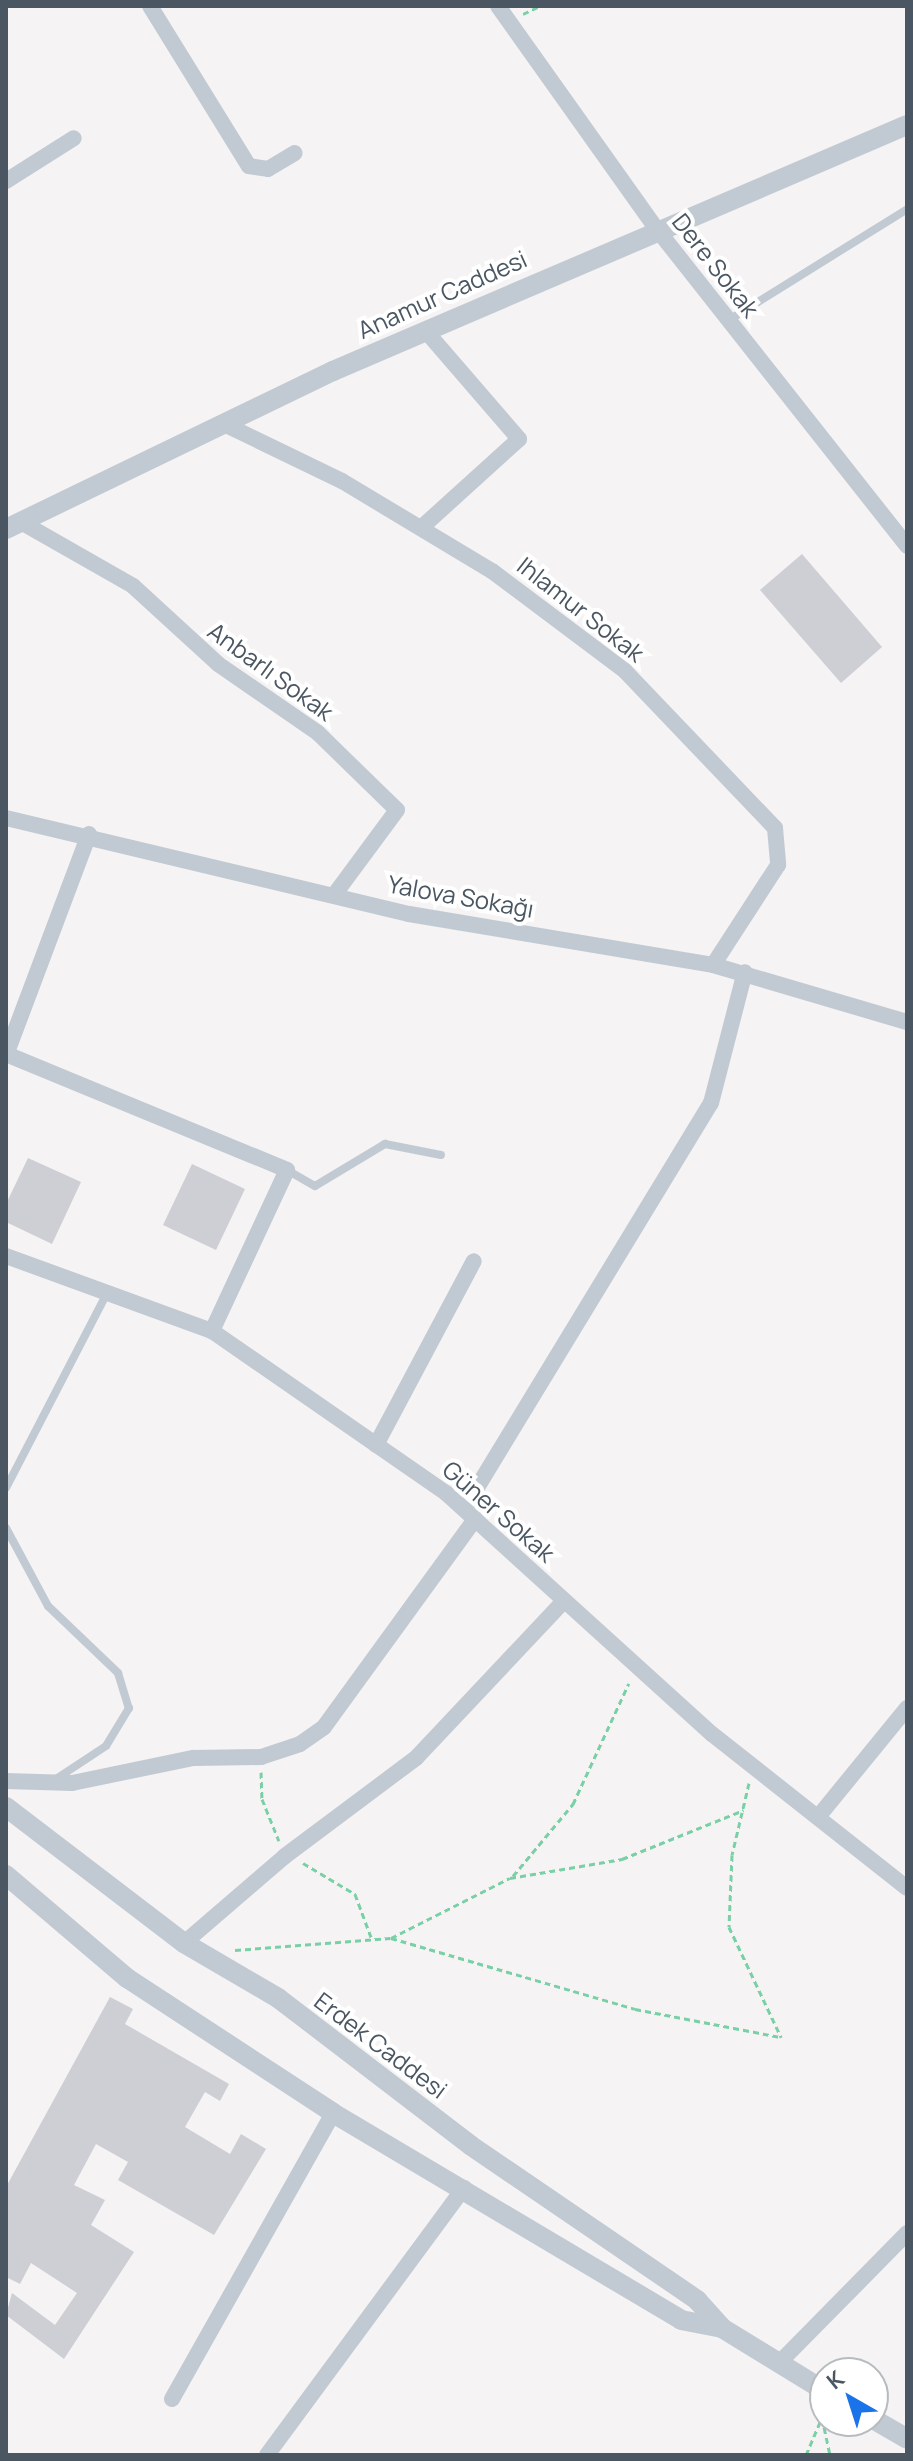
<!DOCTYPE html>
<meta charset="utf-8">
<style>
body{margin:0}
#map{position:relative;width:913px;height:2461px;overflow:hidden;background:#f5f3f3;font-family:Manrope,sans-serif}
div>[style]{position:absolute}
.building>*{inset:0;background:#cdcfd5}
.path>*{height:3px;margin-top:-1.5px;transform-origin:0;background:repeating-linear-gradient(90deg,#7ad0a6 0 6px,transparent 0 10px)}
.service>*{height:8px;margin:-4px;padding:0 4px;transform-origin:4px;border-radius:4px;background:#c1cad2}
.minor>*{height:16px;margin:-8px;padding:0 8px;transform-origin:8px;border-radius:8px;background:#c1cad2}
.tertiary>*{height:20px;margin:-10px;padding:0 10px;transform-origin:10px;border-radius:10px;background:#c1cad2}
span{translate:-50% -50%;white-space:nowrap;text-align:center;line-height:1.15;-webkit-text-stroke:8px #fff;paint-order:stroke}
.street-label{font-size:24px;color:#4a5661}
.frame{position:absolute;inset:0;border:8px solid #4a5661;pointer-events:none}
.north{position:absolute;left:809px;top:2357px;width:80px;height:80px;box-sizing:border-box;background:#fff;border:2px solid #b7bbc0;border-radius:50%;rotate:321deg;font-size:22px;font-weight:700;line-height:32px;text-align:center;color:#4a5661}
.north::after{content:'';display:block;margin:auto;width:28px;height:36px;background:#1a73e8;clip-path:polygon(50% 0,100% 100%,50% 72%,0 100%)}
</style>
<div id="map">
<div class="building">
<div style="clip-path:polygon(802px 554px,882px 647px,841px 683px,760px 590px)"></div>
<div style="clip-path:polygon(28px 1158px,81px 1182px,52px 1244px,6px 1222px,6px 1204px)"></div>
<div style="clip-path:polygon(192px 1164px,245px 1189px,216px 1250px,163px 1225px)"></div>
<div style="clip-path:polygon(110px 1997px,133px 2009px,125px 2024px,229px 2084px,220px 2101px,205px 2092px,185px 2127px,230px 2154px,241px 2134px,266px 2149px,214px 2235px,118px 2180px,128px 2162px,96px 2144px,74px 2185px,105px 2200px,91px 2225px,134px 2252px,64px 2359px,6px 2315px,12px 2293px,55px 2325px,77px 2293px,31px 2263px,20px 2284px,6px 2277px,6px 2187px)"></div>
</div>
<div class="path">
<div style="left:523px;top:14px;width:19px;rotate:-25deg"></div>
<div style="left:261px;top:1772px;width:27px;rotate:88deg"></div>
<div style="left:262px;top:1799px;width:45px;rotate:68deg"></div>
<div style="left:749px;top:1783px;width:74px;rotate:103.3deg"></div>
<div style="left:732px;top:1855px;width:72px;rotate:92.4deg"></div>
<div style="left:729px;top:1927px;width:122px;rotate:64.7deg"></div>
<div style="left:303px;top:1863px;width:61px;rotate:30.8deg"></div>
<div style="left:355px;top:1894px;width:46px;rotate:69.6deg"></div>
<div style="left:513px;top:1876px;width:94px;rotate:-50.2deg"></div>
<div style="left:573px;top:1804px;width:133px;rotate:-65.2deg"></div>
<div style="left:391px;top:1938px;width:133px;rotate:-26.8deg"></div>
<div style="left:510px;top:1878px;width:114px;rotate:-9.6deg"></div>
<div style="left:622px;top:1859px;width:131px;rotate:-21.9deg"></div>
<div style="left:235px;top:1950px;width:156px;rotate:-4.4deg"></div>
<div style="left:391px;top:1938px;width:254px;rotate:16.2deg"></div>
<div style="left:635px;top:2009px;width:149px;rotate:10.9deg"></div>
<div style="left:820px;top:2408px;width:48px;rotate:78deg"></div>
<div style="left:806px;top:2455px;width:36px;rotate:-67deg"></div>
</div>
<div class="service">
<div style="left:729px;top:320px;width:210px;rotate:-31.9deg"></div>
<div style="left:287px;top:1170px;width:32px;rotate:30deg"></div>
<div style="left:315px;top:1186px;width:82px;rotate:-31deg"></div>
<div style="left:385px;top:1144px;width:57px;rotate:11.1deg"></div>
<div style="left:6px;top:1488px;width:220px;rotate:-62.6deg"></div>
<div style="left:6px;top:1528px;width:89px;rotate:61.7deg"></div>
<div style="left:48px;top:1606px;width:97px;rotate:43.7deg"></div>
<div style="left:118px;top:1673px;width:37px;rotate:73deg"></div>
<div style="left:129px;top:1708px;width:44px;rotate:121.2deg"></div>
<div style="left:106px;top:1746px;width:60px;rotate:146.6deg"></div>
</div>
<div class="minor">
<div style="left:150px;top:6px;width:188px;rotate:58.3deg"></div>
<div style="left:249px;top:166px;width:19px;rotate:9deg"></div>
<div style="left:268px;top:169px;width:31px;rotate:-31deg"></div>
<div style="left:498px;top:6px;width:272px;rotate:54.6deg"></div>
<div style="left:656px;top:228px;width:405px;rotate:51.7deg"></div>
<div style="left:6px;top:181px;width:80px;rotate:-32.3deg"></div>
<div style="left:224px;top:424px;width:131px;rotate:25.8deg"></div>
<div style="left:342px;top:481px;width:175px;rotate:31deg"></div>
<div style="left:492px;top:571px;width:166px;rotate:36.9deg"></div>
<div style="left:625px;top:671px;width:217px;rotate:46.3deg"></div>
<div style="left:775px;top:828px;width:37px;rotate:85deg"></div>
<div style="left:778px;top:865px;width:119px;rotate:123deg"></div>
<div style="left:21px;top:522px;width:129px;rotate:29.7deg"></div>
<div style="left:133px;top:586px;width:115px;rotate:42.5deg"></div>
<div style="left:218px;top:664px;width:121px;rotate:34.6deg"></div>
<div style="left:318px;top:733px;width:110px;rotate:44.3deg"></div>
<div style="left:397px;top:810px;width:106px;rotate:126.5deg"></div>
<div style="left:422px;top:527px;width:131px;rotate:-42.2deg"></div>
<div style="left:519px;top:439px;width:144px;rotate:-130.8deg"></div>
<div style="left:6px;top:818px;width:414px;rotate:13.4deg"></div>
<div style="left:409px;top:914px;width:308px;rotate:9.5deg"></div>
<div style="left:713px;top:965px;width:202px;rotate:16.4deg"></div>
<div style="left:6px;top:1054px;width:304px;rotate:22.4deg"></div>
<div style="left:287px;top:1170px;width:178px;rotate:115deg"></div>
<div style="left:6px;top:1055px;width:236px;rotate:-69.4deg"></div>
<div style="left:6px;top:1256px;width:219px;rotate:20deg"></div>
<div style="left:212px;top:1331px;width:285px;rotate:34.7deg"></div>
<div style="left:446px;top:1493px;width:359px;rotate:42.2deg"></div>
<div style="left:712px;top:1734px;width:248px;rotate:38.3deg"></div>
<div style="left:376px;top:1445px;width:208px;rotate:-62deg"></div>
<div style="left:464px;top:1509px;width:475px;rotate:-58.7deg"></div>
<div style="left:711px;top:1103px;width:135px;rotate:-75.5deg"></div>
<div style="left:6px;top:1781px;width:66px;rotate:1.7deg"></div>
<div style="left:72px;top:1783px;width:124px;rotate:-11.7deg"></div>
<div style="left:193px;top:1758px;width:68px;rotate:-0.8deg"></div>
<div style="left:261px;top:1757px;width:41px;rotate:-18.4deg"></div>
<div style="left:300px;top:1744px;width:29px;rotate:-35deg"></div>
<div style="left:324px;top:1727px;width:257px;rotate:-54deg"></div>
<div style="left:818px;top:1817px;width:141px;rotate:-50.8deg"></div>
<div style="left:184px;top:1943px;width:133px;rotate:-40.7deg"></div>
<div style="left:285px;top:1856px;width:164px;rotate:-36.8deg"></div>
<div style="left:416px;top:1758px;width:216px;rotate:-46.7deg"></div>
<div style="left:778px;top:2364px;width:184px;rotate:-45.4deg"></div>
<div style="left:172px;top:2399px;width:328px;rotate:-60.6deg"></div>
<div style="left:267px;top:2455px;width:332px;rotate:-53.6deg"></div>
</div>
<div class="tertiary">
<div style="left:6px;top:529px;width:363px;rotate:-25.8deg"></div>
<div style="left:333px;top:371px;width:624px;rotate:-23.2deg"></div>
<div style="left:6px;top:1807px;width:224px;rotate:37.4deg"></div>
<div style="left:184px;top:1943px;width:109px;rotate:30.3deg"></div>
<div style="left:278px;top:1998px;width:242px;rotate:37.4deg"></div>
<div style="left:470px;top:2145px;width:275px;rotate:34.3deg"></div>
<div style="left:697px;top:2300px;width:38px;rotate:48deg"></div>
<div style="left:722px;top:2328px;width:121px;rotate:31.5deg"></div>
<div style="left:6px;top:1875px;width:159px;rotate:40.4deg"></div>
<div style="left:127px;top:1978px;width:246px;rotate:33.2deg"></div>
<div style="left:333px;top:2113px;width:405px;rotate:30.7deg"></div>
<div style="left:681px;top:2320px;width:42px;rotate:11deg"></div>
<div style="left:873px;top:2419px;width:39px;rotate:30deg"></div>
</div>
<div class="street-label">
<span style="left:716px;top:265px;rotate:52deg">Dere Sokak</span>
<span style="left:442px;top:294px;rotate:-24deg">Anamur Caddesi</span>
<span style="left:581px;top:609px;rotate:38deg">Ihlamur Sokak</span>
<span style="left:271px;top:671px;rotate:36deg">Anbarlı Sokak</span>
<span style="left:461px;top:896px;rotate:10deg">Yalova Sokağı</span>
<span style="left:499px;top:1511px;rotate:41deg">Güner Sokak</span>
<span style="left:381px;top:2045px;rotate:37deg">Erdek Caddesi</span>
</div>
<div class="frame"></div>
<div class="north">K</div>
</div>
